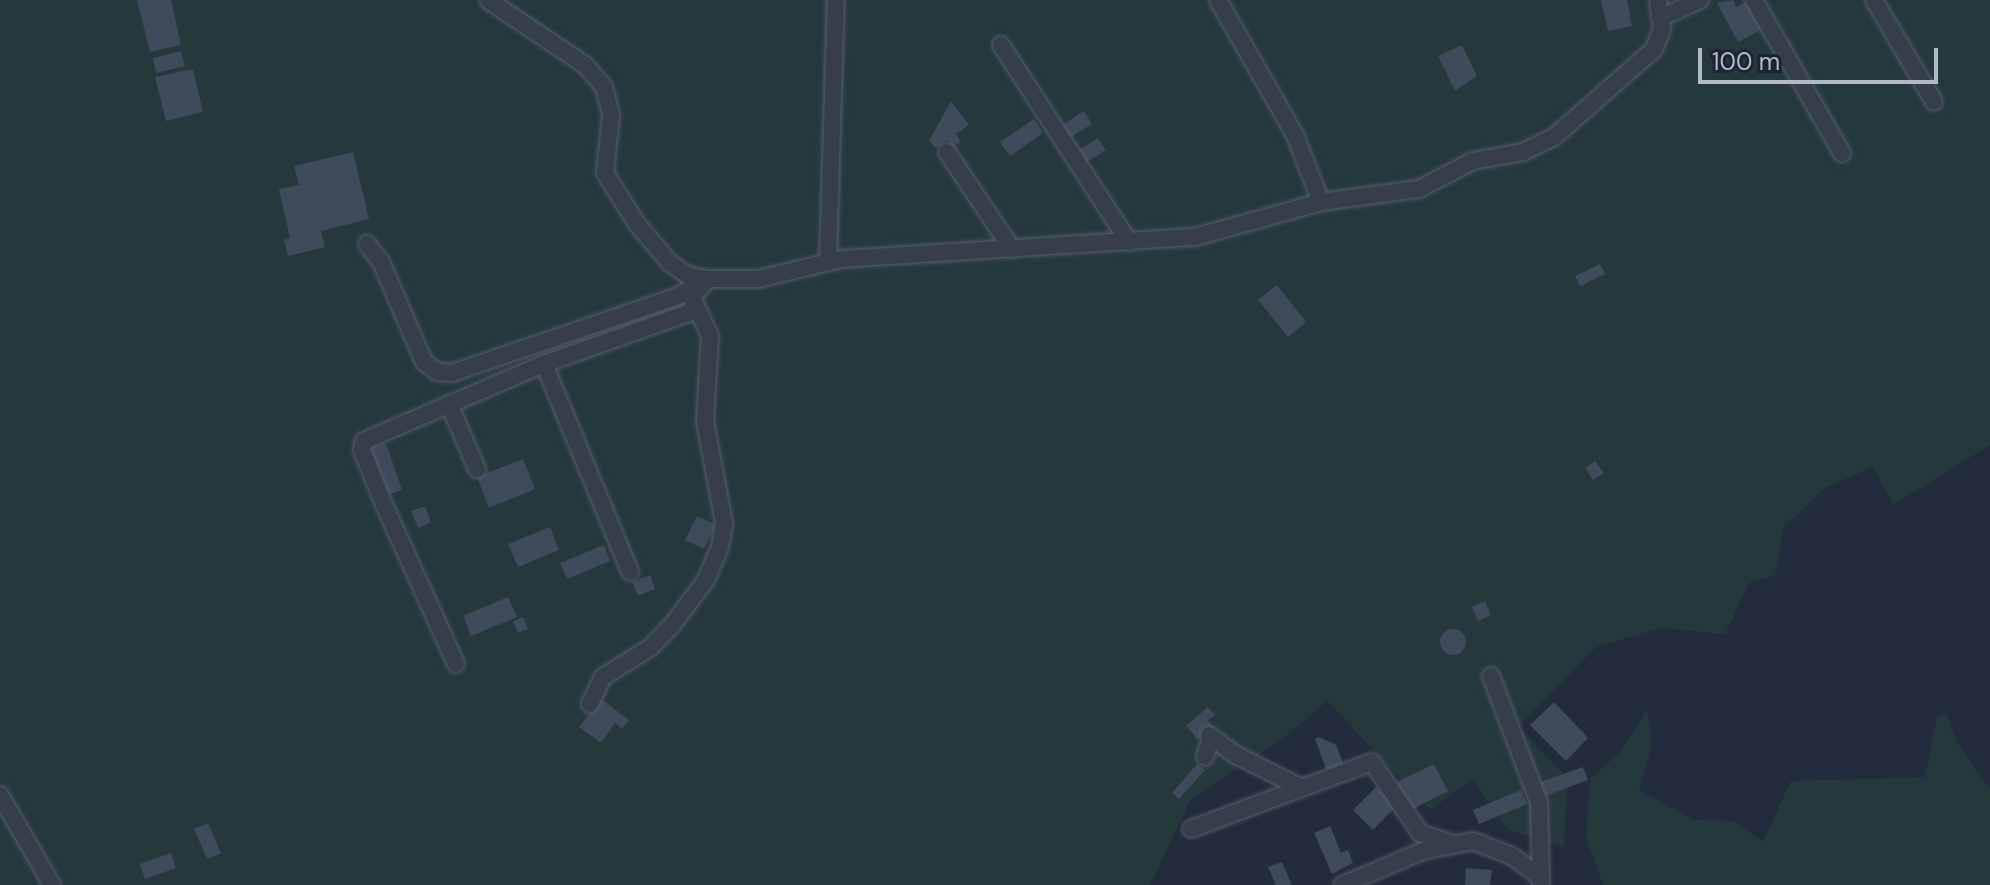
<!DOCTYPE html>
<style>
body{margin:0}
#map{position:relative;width:1990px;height:885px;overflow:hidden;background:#232c3c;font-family:"DM Sans",sans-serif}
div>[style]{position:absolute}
.green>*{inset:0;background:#25393d}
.building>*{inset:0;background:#3f4a5b}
.round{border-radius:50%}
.roads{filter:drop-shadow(0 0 2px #555c6a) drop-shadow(0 0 2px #555c6a)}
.street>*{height:16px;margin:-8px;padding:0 8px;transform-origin:8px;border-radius:8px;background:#363e4c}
span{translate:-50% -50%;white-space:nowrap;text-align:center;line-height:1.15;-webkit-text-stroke:8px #1c2331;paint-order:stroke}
.scale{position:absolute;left:1698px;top:48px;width:240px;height:36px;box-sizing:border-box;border:4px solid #b2b9c8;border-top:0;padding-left:10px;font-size:24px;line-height:28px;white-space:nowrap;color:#b2b9c8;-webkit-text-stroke:6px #1c2331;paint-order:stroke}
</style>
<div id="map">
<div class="green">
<div style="clip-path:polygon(0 0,1990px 0,1990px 445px,1893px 505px,1873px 467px,1824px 488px,1784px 527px,1775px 575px,1749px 583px,1725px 634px,1661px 628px,1596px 647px,1518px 727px,1568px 778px,1564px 847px,1508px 830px,1473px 779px,1430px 810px,1327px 701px,1284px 738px,1191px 799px,1150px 885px,0 885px)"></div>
<div style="clip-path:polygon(1647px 710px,1652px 745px,1639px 790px,1695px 820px,1735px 821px,1763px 842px,1791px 781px,1925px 777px,1937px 716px,1946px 713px,1957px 743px,1990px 789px,1990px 885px,1603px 885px,1586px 837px,1590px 779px,1618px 754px)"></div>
</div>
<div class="building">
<div style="clip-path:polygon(137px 0,171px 0,181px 45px,150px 52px)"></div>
<div style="clip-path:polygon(1601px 0,1627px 0,1632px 26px,1608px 31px)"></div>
<div style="clip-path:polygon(1733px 0,1736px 7px,1746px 2px,1761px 30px,1738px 42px,1717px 3px)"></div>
<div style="clip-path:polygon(1462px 45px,1477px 76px,1455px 91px,1438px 56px)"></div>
<div style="clip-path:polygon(181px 51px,185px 66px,156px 73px,153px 58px)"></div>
<div style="clip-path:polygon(193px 69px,203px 112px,166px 121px,155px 77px)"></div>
<div style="clip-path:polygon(951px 101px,969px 125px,956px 134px,961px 142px,953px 147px,947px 140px,936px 148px,929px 141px)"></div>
<div style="clip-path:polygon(1084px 111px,1092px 124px,1063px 142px,1055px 130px)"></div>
<div style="clip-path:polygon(1034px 119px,1043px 133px,1010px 156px,1000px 142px)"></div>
<div style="clip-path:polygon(1098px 138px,1106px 150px,1082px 165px,1074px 153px)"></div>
<div style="clip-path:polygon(353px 152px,369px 219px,321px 231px,325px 247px,288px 256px,284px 240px,290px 238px,279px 189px,299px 185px,294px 166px)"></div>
<div style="clip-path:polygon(1600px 264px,1605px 274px,1580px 286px,1575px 276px)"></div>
<div style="clip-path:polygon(1277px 285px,1306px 322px,1288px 337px,1258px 300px)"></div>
<div style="clip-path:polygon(386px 443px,402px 490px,384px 496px,368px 449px)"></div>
<div style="clip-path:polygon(523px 459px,535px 489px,489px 508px,477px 477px)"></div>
<div style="clip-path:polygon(1595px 461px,1604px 473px,1593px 480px,1585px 468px)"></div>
<div style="clip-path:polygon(425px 506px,431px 522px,418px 528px,411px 511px)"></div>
<div style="clip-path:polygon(697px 516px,716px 525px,704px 549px,685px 540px)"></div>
<div style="clip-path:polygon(550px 527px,559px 550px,518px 567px,508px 544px)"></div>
<div style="clip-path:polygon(604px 545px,610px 561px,567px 579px,560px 563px)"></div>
<div style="clip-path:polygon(650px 575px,655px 589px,638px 596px,632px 582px)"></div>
<div style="clip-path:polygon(508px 597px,517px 617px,471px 636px,463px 616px)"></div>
<div style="clip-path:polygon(1485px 601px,1491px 615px,1478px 621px,1472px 607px)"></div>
<div style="clip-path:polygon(523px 617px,528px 629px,518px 633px,513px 621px)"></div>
<div class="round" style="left:1440px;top:629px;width:26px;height:26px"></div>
<div style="clip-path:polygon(601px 699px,629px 720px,622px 729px,615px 723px,601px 743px,579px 727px)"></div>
<div style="clip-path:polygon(1554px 702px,1588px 738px,1566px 761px,1530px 725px)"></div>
<div style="clip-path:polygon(1208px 707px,1215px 715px,1208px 720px,1214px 727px,1198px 740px,1186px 726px)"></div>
<div style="clip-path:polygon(1319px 737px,1336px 745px,1344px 765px,1327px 771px,1315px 739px)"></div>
<div style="clip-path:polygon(1197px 764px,1205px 770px,1179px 799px,1172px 793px)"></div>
<div style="clip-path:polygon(1434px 764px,1448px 791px,1411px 810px,1397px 782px)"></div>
<div style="clip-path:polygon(1583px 767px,1588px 780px,1540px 798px,1535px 784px)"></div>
<div style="clip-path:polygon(1376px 787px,1396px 806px,1373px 830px,1353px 810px)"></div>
<div style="clip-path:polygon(1521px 790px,1527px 804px,1479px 824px,1473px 810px)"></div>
<div style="clip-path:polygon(208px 823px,221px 853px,207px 859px,194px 829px)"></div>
<div style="clip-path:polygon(1330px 826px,1341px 853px,1348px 850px,1353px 863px,1332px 874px,1314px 833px)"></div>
<div style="clip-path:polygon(171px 853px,176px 868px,145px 879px,140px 864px)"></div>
<div style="clip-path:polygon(1282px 862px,1292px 885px,1276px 885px,1268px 867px)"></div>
<div style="clip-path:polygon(1466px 868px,1492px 870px,1490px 885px,1465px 885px)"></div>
</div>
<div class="roads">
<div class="street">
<div style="left:488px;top:0;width:117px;rotate:33.8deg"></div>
<div style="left:585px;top:65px;width:29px;rotate:49deg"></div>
<div style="left:604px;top:87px;width:29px;rotate:76deg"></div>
<div style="left:611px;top:115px;width:58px;rotate:95.9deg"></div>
<div style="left:605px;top:173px;width:60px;rotate:57.9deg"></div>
<div style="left:637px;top:224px;width:51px;rotate:49.8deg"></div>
<div style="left:670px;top:263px;width:21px;rotate:35deg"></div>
<div style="left:687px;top:275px;width:21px;rotate:11deg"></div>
<div style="left:708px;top:279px;width:50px"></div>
<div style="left:758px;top:279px;width:86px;rotate:-13.4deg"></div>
<div style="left:842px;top:259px;width:354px;rotate:-3.6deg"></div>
<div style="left:1195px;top:237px;width:131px;rotate:-15.5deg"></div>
<div style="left:1321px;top:202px;width:99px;rotate:-7.6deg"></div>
<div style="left:1419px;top:189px;width:61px;rotate:-27.4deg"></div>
<div style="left:1473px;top:161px;width:51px;rotate:-10.2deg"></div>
<div style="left:1523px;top:152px;width:34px;rotate:-26deg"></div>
<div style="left:1554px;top:137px;width:133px;rotate:-41.3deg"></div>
<div style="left:1654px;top:49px;width:22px;rotate:-68deg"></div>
<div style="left:1662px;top:29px;width:29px;rotate:-98deg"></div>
<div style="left:1218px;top:0;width:155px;rotate:60.3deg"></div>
<div style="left:1295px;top:135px;width:72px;rotate:68.8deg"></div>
<div style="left:1754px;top:0;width:177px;rotate:60.1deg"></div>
<div style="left:1874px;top:0;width:118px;rotate:59.5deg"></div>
<div style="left:1660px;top:18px;width:44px;rotate:-24.2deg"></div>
<div style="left:1001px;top:45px;width:235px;rotate:57deg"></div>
<div style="left:947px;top:152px;width:117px;rotate:56.2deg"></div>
<div style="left:367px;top:244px;width:23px;rotate:52deg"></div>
<div style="left:381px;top:262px;width:109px;rotate:66.7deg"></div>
<div style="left:424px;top:362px;width:17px;rotate:36deg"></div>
<div style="left:438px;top:372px;width:14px;rotate:4deg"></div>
<div style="left:452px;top:373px;width:239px;rotate:-18.8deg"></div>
<div style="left:678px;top:296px;width:34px;rotate:-30deg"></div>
<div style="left:708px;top:279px;width:24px;rotate:132deg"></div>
<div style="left:692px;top:297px;width:43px;rotate:65.2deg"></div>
<div style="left:710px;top:336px;width:85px;rotate:93.4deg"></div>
<div style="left:705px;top:421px;width:105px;rotate:79.5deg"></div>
<div style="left:724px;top:524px;width:23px;rotate:100deg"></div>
<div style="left:720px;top:547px;width:36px;rotate:113deg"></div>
<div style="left:706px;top:580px;width:55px;rotate:126.9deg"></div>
<div style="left:673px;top:624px;width:32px;rotate:134deg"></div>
<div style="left:651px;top:647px;width:57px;rotate:148deg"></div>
<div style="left:603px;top:677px;width:30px;rotate:116deg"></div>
<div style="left:828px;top:262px;width:262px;rotate:-88.3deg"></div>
<div style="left:544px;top:364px;width:225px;rotate:67.5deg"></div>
<div style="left:449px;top:404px;width:71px;rotate:66.7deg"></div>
<div style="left:456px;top:664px;width:172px;rotate:-114.3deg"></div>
<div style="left:385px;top:507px;width:61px;rotate:-112deg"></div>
<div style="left:362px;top:450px;width:9px;rotate:-77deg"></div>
<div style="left:364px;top:441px;width:196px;rotate:-23.2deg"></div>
<div style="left:544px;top:364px;width:159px;rotate:-19.5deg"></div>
<div style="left:694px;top:311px;width:13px;rotate:-99deg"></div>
<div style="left:1491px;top:676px;width:136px;rotate:69.3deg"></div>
<div style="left:1539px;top:803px;width:82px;rotate:88.6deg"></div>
<div style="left:1209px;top:735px;width:34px;rotate:37deg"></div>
<div style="left:1236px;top:755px;width:69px;rotate:26.6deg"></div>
<div style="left:1205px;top:757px;width:20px;rotate:-72deg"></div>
<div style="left:0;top:795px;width:104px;rotate:60deg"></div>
<div style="left:1191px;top:829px;width:193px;rotate:-20.3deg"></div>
<div style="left:1372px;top:762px;width:86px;rotate:55.9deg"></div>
<div style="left:1420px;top:833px;width:35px;rotate:18deg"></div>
<div style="left:1342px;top:885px;width:88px;rotate:-22.8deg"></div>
<div style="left:1423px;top:851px;width:51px;rotate:-11.3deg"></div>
<div style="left:1473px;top:841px;width:42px;rotate:21deg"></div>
<div style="left:1512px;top:856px;width:34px;rotate:37deg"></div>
</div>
</div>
<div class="scale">100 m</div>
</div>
